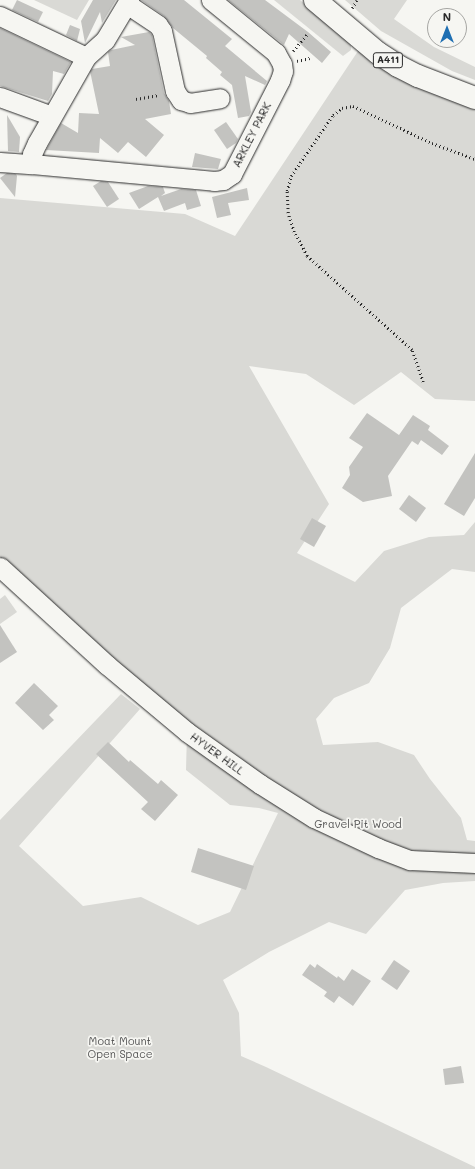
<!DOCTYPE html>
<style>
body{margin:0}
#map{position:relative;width:475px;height:1169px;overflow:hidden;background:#f6f6f2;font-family:Mali,sans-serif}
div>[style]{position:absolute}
.green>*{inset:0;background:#d9d9d5}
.building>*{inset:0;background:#c3c3c0}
.path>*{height:2.5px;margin-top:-1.25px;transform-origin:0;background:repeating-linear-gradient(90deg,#2b2b2b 0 1px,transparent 0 4px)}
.roads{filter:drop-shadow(0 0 1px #2b2b2b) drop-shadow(0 0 1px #2b2b2b)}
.minor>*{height:19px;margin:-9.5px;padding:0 9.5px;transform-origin:9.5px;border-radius:9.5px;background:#f6f6f2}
.major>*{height:22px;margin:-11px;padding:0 11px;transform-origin:11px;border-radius:11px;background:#f6f6f2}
span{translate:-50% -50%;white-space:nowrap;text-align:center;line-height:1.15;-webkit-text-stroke:3.5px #f6f6f2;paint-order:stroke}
.shield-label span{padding:1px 3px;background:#f6f6f2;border:1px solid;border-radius:3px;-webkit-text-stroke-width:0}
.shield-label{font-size:10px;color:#2b2b2b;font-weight:700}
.street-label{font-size:11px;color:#2b2b2b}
.park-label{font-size:11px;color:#565656}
.north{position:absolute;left:427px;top:8px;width:40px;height:40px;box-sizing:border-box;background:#f6f6f2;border:1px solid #a5a5a2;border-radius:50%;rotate:0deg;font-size:11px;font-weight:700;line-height:16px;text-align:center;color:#2b2b2b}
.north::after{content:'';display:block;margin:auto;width:14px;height:18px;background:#1f6fb2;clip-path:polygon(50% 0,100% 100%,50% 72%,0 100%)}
</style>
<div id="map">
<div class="green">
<div style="clip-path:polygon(34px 0,89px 0,77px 20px)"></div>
<div style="clip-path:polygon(274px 0,300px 0,351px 42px,351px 50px,343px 56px)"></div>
<div style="clip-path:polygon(345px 0,407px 0,394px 19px,434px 47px,475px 67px,475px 80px,452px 71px,381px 31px)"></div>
<div style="clip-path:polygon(360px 48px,475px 108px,475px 401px,435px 399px,401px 372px,354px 405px,306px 374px,249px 366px,329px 504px,297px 553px,355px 582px,384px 551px,429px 537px,464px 535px,475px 522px,475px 572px,452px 569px,401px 608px,390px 648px,369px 683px,334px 698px,316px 719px,323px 745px,378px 742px,414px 755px,430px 779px,461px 818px,467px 840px,475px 841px,475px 881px,443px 883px,405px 890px,366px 934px,329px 922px,269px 952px,223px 980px,239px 1013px,241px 1056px,266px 1067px,475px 1167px,475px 1169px,0 1169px,0 820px,121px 694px,140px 709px,19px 846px,83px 906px,141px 897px,198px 925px,230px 912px,278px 813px,259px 808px,230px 805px,186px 770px,187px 732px,0 567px,0 198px,185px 214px,235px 236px)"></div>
<div style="clip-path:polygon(5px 595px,17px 612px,0 624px,0 599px)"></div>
</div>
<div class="building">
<div style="clip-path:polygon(17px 0,43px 12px,38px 22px,12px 10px)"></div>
<div style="clip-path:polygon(93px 0,116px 0,102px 23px,100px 12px,85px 43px,81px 21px)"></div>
<div style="clip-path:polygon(141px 0,184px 0,232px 39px,225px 46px,267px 81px,265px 85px,245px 76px,251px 112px,249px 116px,238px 118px,232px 85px,220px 75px,222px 72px,206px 58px,207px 56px,173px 28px,164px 16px)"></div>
<div style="clip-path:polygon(228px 0,265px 0,308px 32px,331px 52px,322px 63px,289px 34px,284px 45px)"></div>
<div style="clip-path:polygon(70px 25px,80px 29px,77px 41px,66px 35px)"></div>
<div style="clip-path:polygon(0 28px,71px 62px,64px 74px,53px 71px,52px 94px,48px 101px,0 86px)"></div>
<div style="clip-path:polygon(149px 32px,152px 35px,164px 93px,169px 101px,171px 114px,145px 119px,164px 135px,146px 157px,128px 142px,118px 153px,100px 138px,99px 153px,46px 150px,61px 123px,78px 133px,79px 113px,99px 114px,90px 71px,92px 69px,110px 66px,108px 52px,111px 50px,135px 45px,121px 37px)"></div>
<div style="clip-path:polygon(7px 115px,20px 137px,19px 152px,8px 151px)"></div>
<div style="clip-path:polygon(226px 122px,238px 139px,236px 143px,227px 149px,214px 130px)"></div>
<div style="clip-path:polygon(195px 153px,221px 159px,218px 169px,192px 167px)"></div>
<div style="clip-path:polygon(7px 173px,16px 174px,17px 176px,15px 197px,0 178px)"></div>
<div style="clip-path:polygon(101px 181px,108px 182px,119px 199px,107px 207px,93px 186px)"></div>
<div style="clip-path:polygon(148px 186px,163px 187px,165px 193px,161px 196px,181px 189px,196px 190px,201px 206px,187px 210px,185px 203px,164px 211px,158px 197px,139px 209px,129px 193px)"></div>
<div style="clip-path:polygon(247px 188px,249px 200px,228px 203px,231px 215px,217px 218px,212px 197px)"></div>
<div style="clip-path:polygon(367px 413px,399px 435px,413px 415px,430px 426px,428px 430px,449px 446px,442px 455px,421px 440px,418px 445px,412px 441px,388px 476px,392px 496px,363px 502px,342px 488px,350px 475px,349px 467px,363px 447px,349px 438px)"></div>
<div style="clip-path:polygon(475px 453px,475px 498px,464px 516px,444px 504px)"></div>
<div style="clip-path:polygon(409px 495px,426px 508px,416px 522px,399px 509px)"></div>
<div style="clip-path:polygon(312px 518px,326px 526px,314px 547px,300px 539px)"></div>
<div style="clip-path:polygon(0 625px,17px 652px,0 663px)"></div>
<div style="clip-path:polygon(34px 683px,58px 706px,49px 715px,54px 720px,43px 730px,15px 703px)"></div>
<div style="clip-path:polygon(108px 742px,129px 762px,130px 760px,158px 784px,161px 780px,178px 795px,155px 821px,141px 809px,148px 802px,96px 754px)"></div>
<div style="clip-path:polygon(198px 848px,254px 866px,246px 890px,191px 872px)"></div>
<div style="clip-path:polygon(394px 960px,410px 971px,397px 990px,381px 979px)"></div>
<div style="clip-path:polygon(310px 964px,315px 968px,317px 964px,337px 978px,338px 976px,344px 981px,352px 969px,371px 981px,353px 1006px,339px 996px,334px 1003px,324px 996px,327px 992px,302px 975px)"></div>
<div style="clip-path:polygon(461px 1066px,464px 1083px,445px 1085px,443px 1069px)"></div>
</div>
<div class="path">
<div style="left:352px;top:8px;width:9px;rotate:-58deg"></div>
<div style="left:293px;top:51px;width:23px;rotate:-50deg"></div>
<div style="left:297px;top:61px;width:13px;rotate:-13deg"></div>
<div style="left:136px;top:99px;width:23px;rotate:-10deg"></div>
<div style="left:423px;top:382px;width:34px;rotate:-109deg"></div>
<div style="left:412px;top:350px;width:141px;rotate:-138.2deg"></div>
<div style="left:307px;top:256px;width:27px;rotate:-118deg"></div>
<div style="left:294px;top:232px;width:20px;rotate:-108deg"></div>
<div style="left:288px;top:213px;width:22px;rotate:-93deg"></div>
<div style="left:287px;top:191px;width:16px;rotate:-75deg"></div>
<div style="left:291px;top:176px;width:74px;rotate:-55.5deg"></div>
<div style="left:333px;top:115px;width:11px;rotate:-38deg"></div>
<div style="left:342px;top:108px;width:11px;rotate:-10deg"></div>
<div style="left:353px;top:106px;width:87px;rotate:25.1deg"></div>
<div style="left:432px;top:143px;width:46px;rotate:20.4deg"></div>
</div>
<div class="roads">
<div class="minor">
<div style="left:127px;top:4px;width:37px;rotate:34deg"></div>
<div style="left:158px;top:25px;width:7px;rotate:56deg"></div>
<div style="left:162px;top:31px;width:61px;rotate:77.8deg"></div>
<div style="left:175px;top:91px;width:11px;rotate:56deg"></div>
<div style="left:181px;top:100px;width:9px;rotate:18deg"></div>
<div style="left:190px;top:103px;width:30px;rotate:-9deg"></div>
<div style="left:0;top:16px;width:95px;rotate:25.5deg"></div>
<div style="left:0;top:97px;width:55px;rotate:20.1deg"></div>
<div style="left:0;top:162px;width:32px;rotate:4deg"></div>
<div style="left:32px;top:164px;width:10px;rotate:-90deg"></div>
<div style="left:32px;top:154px;width:12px;rotate:-66deg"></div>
<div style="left:37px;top:143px;width:99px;rotate:-60.3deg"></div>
<div style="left:86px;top:57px;width:25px;rotate:-42deg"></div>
<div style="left:105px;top:40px;width:47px;rotate:-59deg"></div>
<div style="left:32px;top:164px;width:183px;rotate:5.3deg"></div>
<div style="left:214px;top:181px;width:9px;rotate:-6deg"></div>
<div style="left:223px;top:180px;width:11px;rotate:-34deg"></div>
<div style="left:232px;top:174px;width:106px;rotate:-62.9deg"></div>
<div style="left:280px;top:80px;width:9px;rotate:-72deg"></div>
<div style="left:283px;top:71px;width:7px;rotate:-98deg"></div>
<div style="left:282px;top:64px;width:13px;rotate:-119deg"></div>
<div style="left:276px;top:53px;width:84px;rotate:-140.8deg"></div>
<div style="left:0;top:567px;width:145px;rotate:42.5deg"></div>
<div style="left:107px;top:665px;width:104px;rotate:39.9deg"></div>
<div style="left:187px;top:732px;width:90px;rotate:35.5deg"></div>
<div style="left:260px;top:784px;width:64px;rotate:32.2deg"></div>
<div style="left:314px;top:818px;width:71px;rotate:25.1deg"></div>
<div style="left:378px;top:848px;width:34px;rotate:21deg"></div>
<div style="left:410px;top:860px;width:65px;rotate:2.6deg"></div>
</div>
<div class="major">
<div style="left:315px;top:0;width:82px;rotate:40.1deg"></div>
<div style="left:378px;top:53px;width:24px;rotate:33deg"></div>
<div style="left:398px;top:66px;width:22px;rotate:27deg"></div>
<div style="left:418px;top:76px;width:61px;rotate:21.1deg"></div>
</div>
</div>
<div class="shield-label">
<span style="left:388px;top:60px">A411</span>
</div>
<div class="street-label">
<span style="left:252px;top:135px;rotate:-63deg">ARKLEY PARK</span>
<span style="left:217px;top:754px;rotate:36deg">HYVER HILL</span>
</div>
<div class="park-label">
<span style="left:358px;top:824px">Gravel Pit Wood</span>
<span style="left:120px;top:1048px">Moat Mount<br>Open Space</span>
</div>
<div class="north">N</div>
</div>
